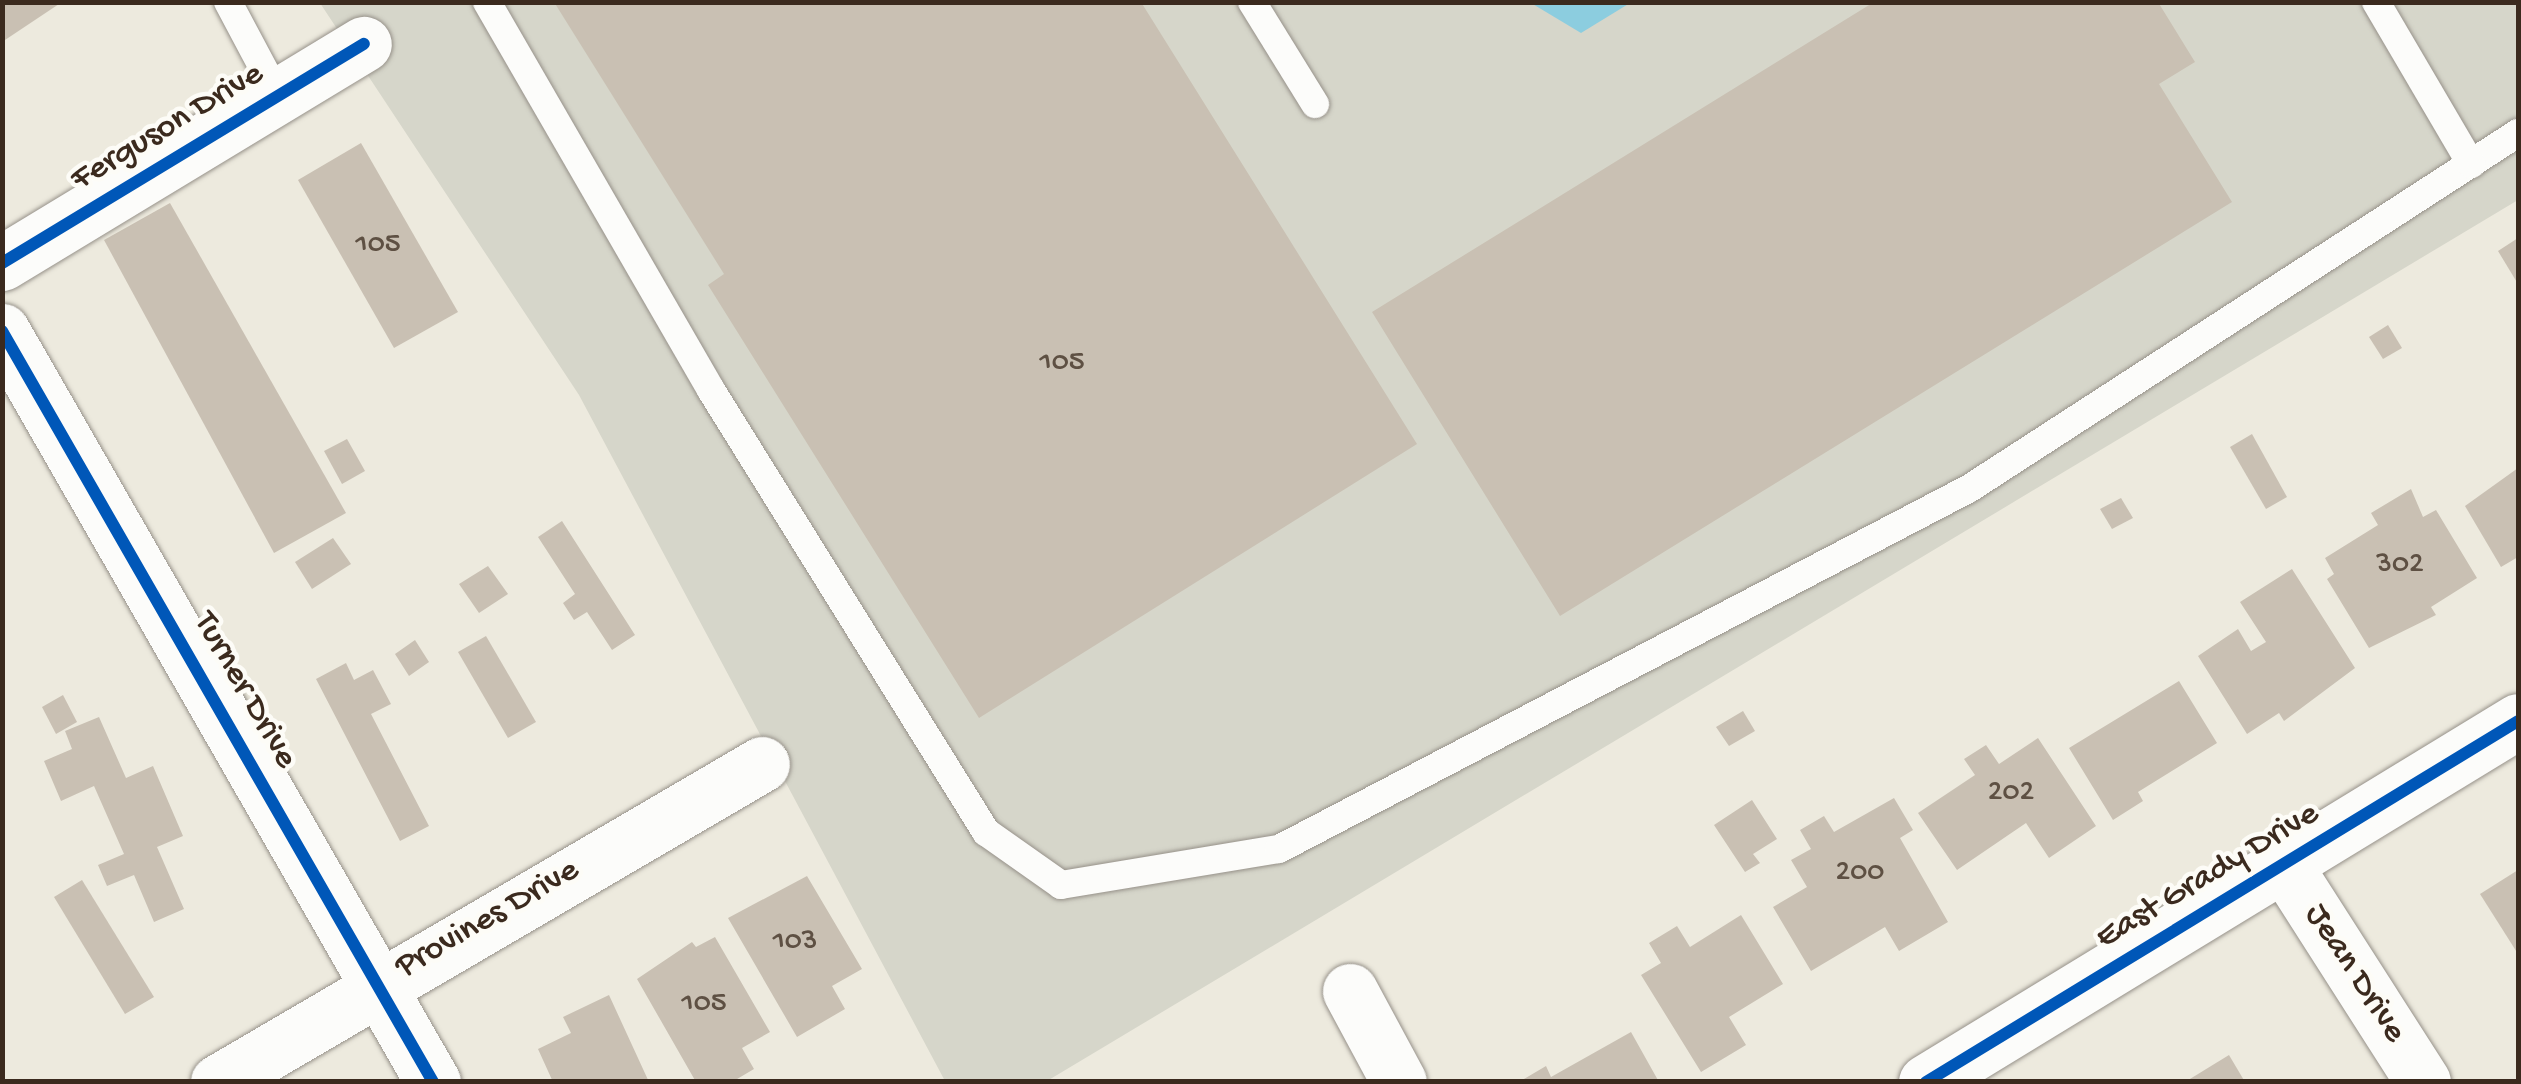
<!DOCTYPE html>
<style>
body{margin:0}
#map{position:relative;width:2521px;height:1084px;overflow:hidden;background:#edeade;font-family:"Gochi Hand",sans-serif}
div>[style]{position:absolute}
.industrial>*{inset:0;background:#d6d6ca}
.water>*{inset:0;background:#8ccddf}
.building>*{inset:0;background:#c9c0b3}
.roads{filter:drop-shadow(0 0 2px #969189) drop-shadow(0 0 2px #969189)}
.lane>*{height:28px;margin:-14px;padding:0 14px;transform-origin:14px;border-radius:14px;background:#fcfcfa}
.street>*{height:55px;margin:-27.5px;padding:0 27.5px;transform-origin:27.5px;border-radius:27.5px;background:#fcfcfa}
.cycleway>*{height:12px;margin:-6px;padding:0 6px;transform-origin:6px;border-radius:6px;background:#0057b8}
span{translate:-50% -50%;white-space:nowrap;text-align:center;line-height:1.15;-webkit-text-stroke:9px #fdfcf7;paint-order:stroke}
.number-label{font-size:30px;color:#5e5043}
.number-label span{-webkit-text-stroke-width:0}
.street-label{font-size:35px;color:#3b2a1e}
.frame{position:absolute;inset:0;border:5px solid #3b2a1e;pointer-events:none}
</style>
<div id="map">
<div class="industrial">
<div style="clip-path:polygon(320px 3px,2518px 3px,2518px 200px,1047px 1081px,945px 1081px,579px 395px)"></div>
</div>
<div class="water">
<div style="clip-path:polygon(1531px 3px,1630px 3px,1581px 33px)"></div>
</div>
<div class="building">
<div style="clip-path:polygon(2px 2px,62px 2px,2px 42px)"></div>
<div style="clip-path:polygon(554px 2px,1141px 2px,1417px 444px,979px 718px,708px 285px,724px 274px)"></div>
<div style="clip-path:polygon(1874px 2px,2158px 2px,2195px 62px,2159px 84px,2232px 202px,1560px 616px,1372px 312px)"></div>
<div style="clip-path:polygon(361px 143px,458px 312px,394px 348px,298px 180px)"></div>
<div style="clip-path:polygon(170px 203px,346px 513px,274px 553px,104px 240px)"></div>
<div style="clip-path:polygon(2518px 238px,2518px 284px,2498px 251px)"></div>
<div style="clip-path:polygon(2388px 325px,2402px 348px,2383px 359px,2369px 337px)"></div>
<div style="clip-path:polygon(2252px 434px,2287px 497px,2266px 509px,2230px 447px)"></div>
<div style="clip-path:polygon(347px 439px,365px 471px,342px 484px,324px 451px)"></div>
<div style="clip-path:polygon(2518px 468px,2518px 557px,2501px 567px,2465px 506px)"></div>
<div style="clip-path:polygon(2411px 489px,2423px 517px,2436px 510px,2477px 578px,2431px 607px,2436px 615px,2369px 648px,2327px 579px,2334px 574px,2325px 558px,2378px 525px,2371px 513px)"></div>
<div style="clip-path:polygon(2121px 498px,2133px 518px,2112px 529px,2100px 509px)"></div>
<div style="clip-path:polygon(562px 521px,635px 635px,612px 650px,587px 612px,574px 620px,563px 603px,575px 594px,538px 537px)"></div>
<div style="clip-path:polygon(333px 538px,351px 564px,312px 589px,295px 562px)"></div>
<div style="clip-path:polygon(488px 566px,508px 594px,479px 613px,459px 584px)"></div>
<div style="clip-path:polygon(2292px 569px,2355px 668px,2284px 721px,2279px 713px,2247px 734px,2198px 656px,2238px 629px,2251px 651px,2266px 642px,2240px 602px)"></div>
<div style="clip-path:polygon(486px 636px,536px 722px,508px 738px,458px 652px)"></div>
<div style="clip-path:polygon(415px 640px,429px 662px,409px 676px,395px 654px)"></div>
<div style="clip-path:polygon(346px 663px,354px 680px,373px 670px,391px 704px,371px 714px,429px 826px,400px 841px,316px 679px)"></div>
<div style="clip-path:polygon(2179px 681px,2217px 743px,2138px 792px,2143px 801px,2113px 820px,2069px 748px)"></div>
<div style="clip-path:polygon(63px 695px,77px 722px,56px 734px,42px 707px)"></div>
<div style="clip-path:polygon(1743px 711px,1755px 731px,1729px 746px,1716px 727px)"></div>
<div style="clip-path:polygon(99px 717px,126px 778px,153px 766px,183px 836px,157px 847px,184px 909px,154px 922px,134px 875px,107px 886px,98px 865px,124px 854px,94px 786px,61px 801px,44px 761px,72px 749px,65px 731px)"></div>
<div style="clip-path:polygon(2038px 738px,2096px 826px,2049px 858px,2026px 823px,1957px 870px,1918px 813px,1975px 775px,1964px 759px,1986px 745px,1999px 764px)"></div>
<div style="clip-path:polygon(1894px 798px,1913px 830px,1900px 838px,1948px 922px,1899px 951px,1885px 927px,1811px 971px,1773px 907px,1807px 887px,1791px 860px,1811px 849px,1800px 830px,1824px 816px,1834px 832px)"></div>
<div style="clip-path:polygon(1752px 800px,1777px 839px,1753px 854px,1760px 863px,1745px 872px,1714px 825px)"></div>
<div style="clip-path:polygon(2518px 870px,2518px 954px,2480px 894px)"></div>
<div style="clip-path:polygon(807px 876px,862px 969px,832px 986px,845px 1009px,797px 1037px,728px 918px)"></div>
<div style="clip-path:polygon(82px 880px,154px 997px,125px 1014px,54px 897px)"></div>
<div style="clip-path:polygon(1741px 915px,1783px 984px,1729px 1017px,1746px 1045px,1701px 1072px,1641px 975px,1661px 963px,1649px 943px,1677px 926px,1690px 947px)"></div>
<div style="clip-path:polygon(715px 937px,770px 1032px,742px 1048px,754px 1069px,732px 1082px,696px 1082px,637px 979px,692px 942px,696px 947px)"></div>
<div style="clip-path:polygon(609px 995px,649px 1082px,553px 1082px,538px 1049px,571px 1033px,563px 1017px)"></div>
<div style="clip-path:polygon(1631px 1032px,1659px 1082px,1519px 1082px,1546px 1066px,1551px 1077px)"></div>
<div style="clip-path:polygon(2229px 1055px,2245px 1082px,2185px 1082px)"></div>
</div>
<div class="roads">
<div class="lane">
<div style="left:228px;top:2px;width:106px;rotate:62deg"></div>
<div style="left:487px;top:2px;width:448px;rotate:60deg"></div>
<div style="left:711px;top:390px;width:521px;rotate:58.11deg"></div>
<div style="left:986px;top:832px;width:92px;rotate:35.2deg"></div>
<div style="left:1061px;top:885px;width:221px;rotate:-9.4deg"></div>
<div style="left:1279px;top:849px;width:780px;rotate:-27.58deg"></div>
<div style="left:1970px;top:488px;width:653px;rotate:-32.94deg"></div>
<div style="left:1252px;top:2px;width:120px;rotate:58.3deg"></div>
<div style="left:2376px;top:2px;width:188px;rotate:59.6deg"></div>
</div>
<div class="street">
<div style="left:2px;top:263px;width:423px;rotate:-31.2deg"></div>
<div style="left:2px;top:331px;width:866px;rotate:60.15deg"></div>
<div style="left:2285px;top:866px;width:256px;rotate:57.4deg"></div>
<div style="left:1350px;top:991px;width:103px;rotate:61.7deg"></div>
<div style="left:218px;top:1082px;width:630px;rotate:-30.31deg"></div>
<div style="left:1926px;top:1082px;width:693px;rotate:-31.37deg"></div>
</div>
</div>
<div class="cycleway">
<div style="left:2px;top:263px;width:423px;rotate:-31.2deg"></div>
<div style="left:2px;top:331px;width:866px;rotate:60.15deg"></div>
<div style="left:1926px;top:1082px;width:693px;rotate:-31.37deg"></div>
</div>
<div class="number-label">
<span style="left:378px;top:246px">105</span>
<span style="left:1062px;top:364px">105</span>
<span style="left:2400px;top:566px">302</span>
<span style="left:2011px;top:794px">202</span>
<span style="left:1860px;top:874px">200</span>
<span style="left:795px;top:943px">103</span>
<span style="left:704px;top:1005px">105</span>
</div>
<div class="street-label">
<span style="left:168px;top:128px;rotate:-31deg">Ferguson Drive</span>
<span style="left:244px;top:691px;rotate:60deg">Turner Drive</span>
<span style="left:2208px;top:877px;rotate:-31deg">East Grady Drive</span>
<span style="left:488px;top:920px;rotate:-30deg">Provines Drive</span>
<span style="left:2354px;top:974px;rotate:57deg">Jean Drive</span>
</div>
<div class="frame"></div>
</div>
